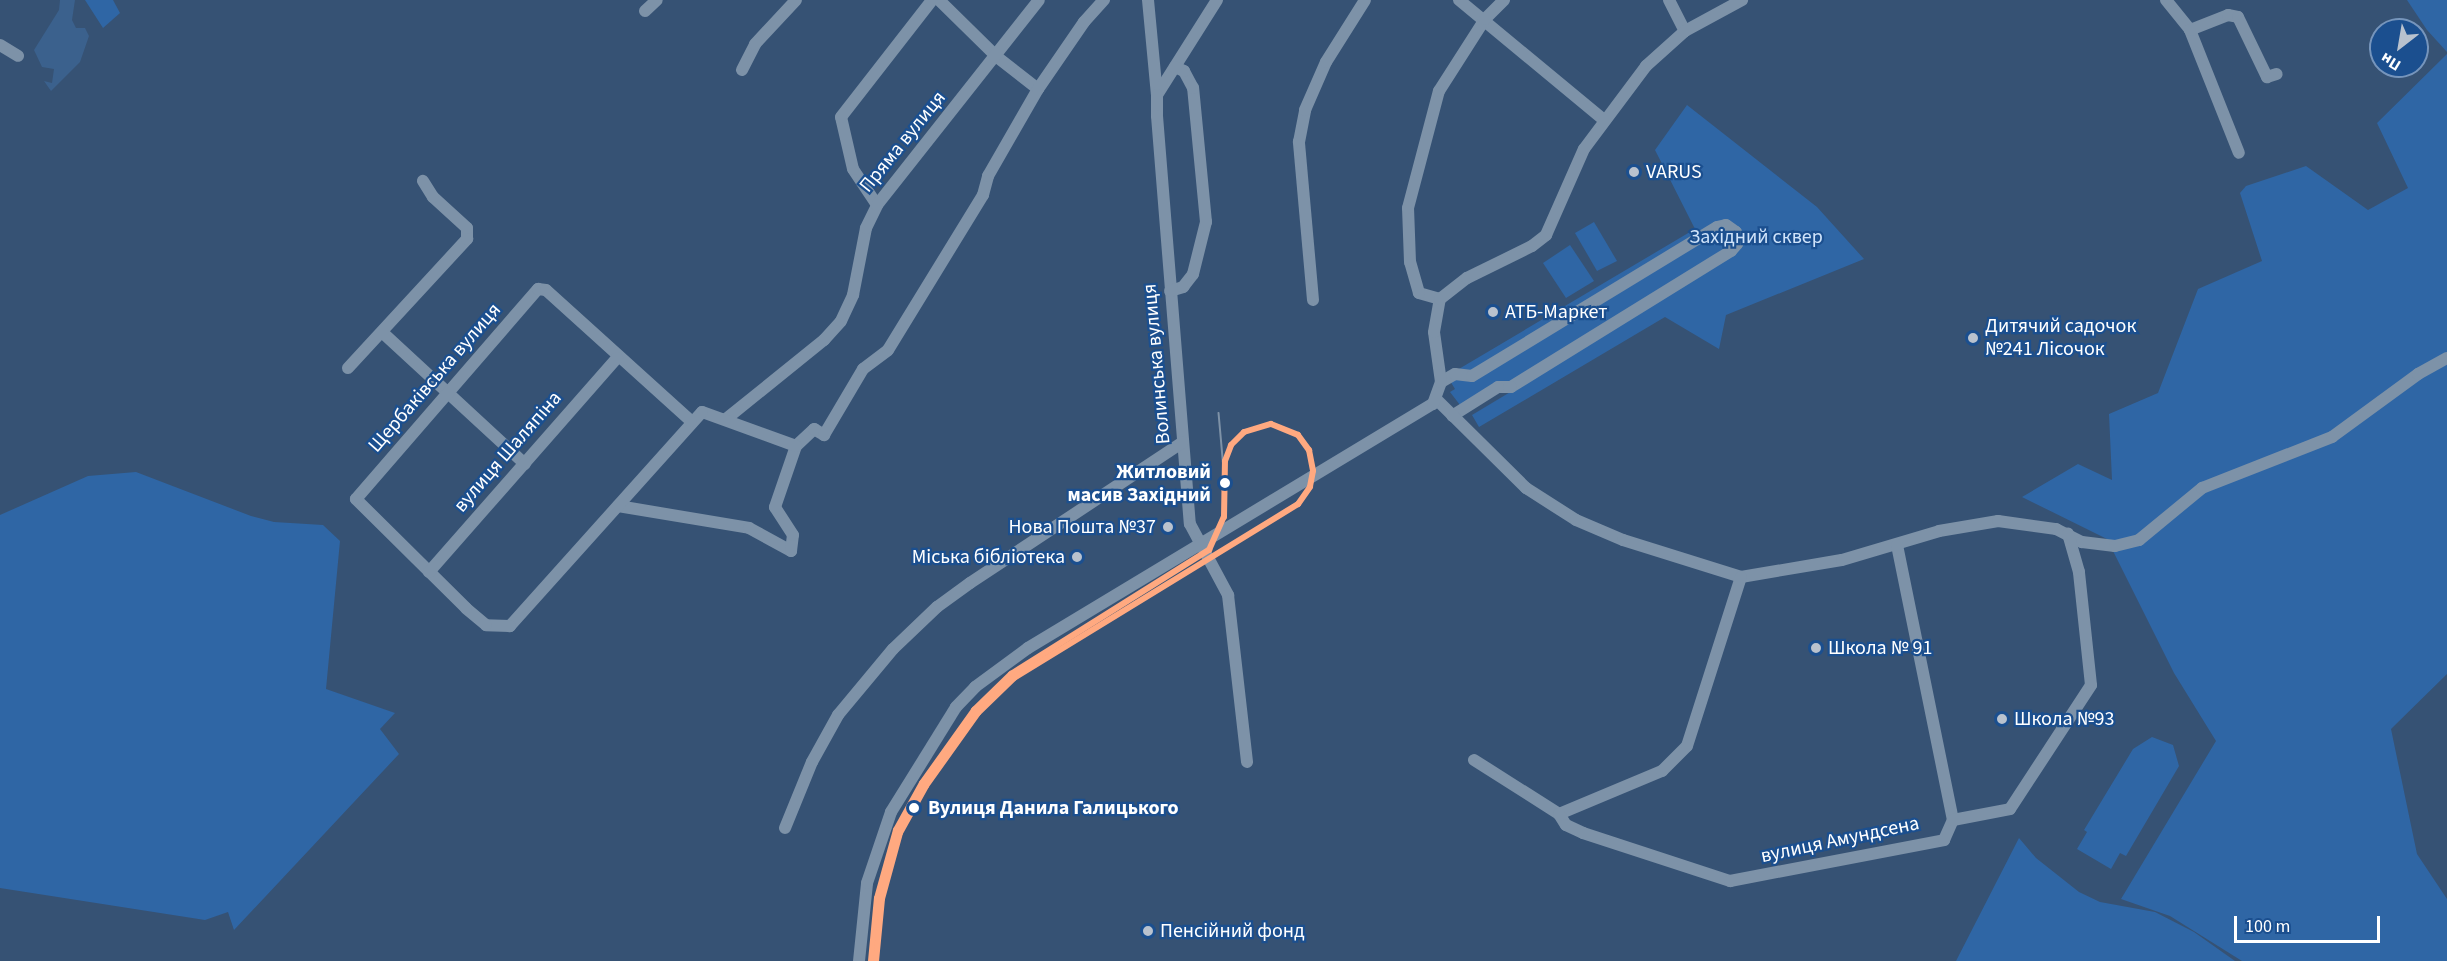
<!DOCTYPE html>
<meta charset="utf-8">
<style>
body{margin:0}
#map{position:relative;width:2447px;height:961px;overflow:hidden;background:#365274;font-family:"Source Sans 3",sans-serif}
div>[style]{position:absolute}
.green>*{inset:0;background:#2f66a5}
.water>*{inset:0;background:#3b618d}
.minor>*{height:12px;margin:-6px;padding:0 6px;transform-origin:6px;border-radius:6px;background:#7d92a8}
.tram>*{height:1.5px;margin:-0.75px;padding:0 0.75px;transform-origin:0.75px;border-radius:0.75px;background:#7e92a7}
.tram-1>*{height:6px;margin:-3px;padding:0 3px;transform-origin:3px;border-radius:3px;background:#ffa980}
.dots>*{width:16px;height:16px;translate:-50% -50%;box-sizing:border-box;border:3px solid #1b4f8f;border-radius:50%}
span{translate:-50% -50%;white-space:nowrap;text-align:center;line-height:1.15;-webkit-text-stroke:4.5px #1b4f8f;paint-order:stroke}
.street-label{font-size:20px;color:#fff}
.poi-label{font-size:20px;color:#fff}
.left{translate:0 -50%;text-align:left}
.right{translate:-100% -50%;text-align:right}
.park-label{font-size:20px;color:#cfe3fa}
.stop-label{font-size:20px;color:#fff;font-weight:700}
.north{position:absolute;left:2369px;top:18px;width:60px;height:60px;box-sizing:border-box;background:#1b4f8f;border:2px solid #7695bc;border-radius:50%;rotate:211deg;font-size:16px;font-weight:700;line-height:24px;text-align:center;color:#fff}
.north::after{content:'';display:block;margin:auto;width:21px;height:27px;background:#b9c2ce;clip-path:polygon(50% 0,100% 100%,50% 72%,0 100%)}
.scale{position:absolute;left:2234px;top:916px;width:146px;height:27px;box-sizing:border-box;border:3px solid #fff;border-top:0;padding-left:8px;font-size:18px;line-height:21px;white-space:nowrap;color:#fff;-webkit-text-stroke:4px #1b4f8f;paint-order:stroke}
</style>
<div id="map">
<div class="green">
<div style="clip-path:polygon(85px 0,113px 0,120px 13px,103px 28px)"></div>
<div style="clip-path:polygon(2407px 0,2447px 0,2447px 52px,2427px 30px)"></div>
<div style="clip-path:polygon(2447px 54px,2447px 674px,2391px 729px,2417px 854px,2447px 899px,2447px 961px,2242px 961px,2170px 916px,2121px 899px,2216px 741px,2174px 673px,2107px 539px,2022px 497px,2078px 464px,2112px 480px,2109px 414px,2158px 393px,2198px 289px,2262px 261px,2240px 193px,2246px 186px,2306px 166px,2368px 210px,2408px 188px,2377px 123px)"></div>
<div style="clip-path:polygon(1687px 105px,1817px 207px,1864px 259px,1726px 315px,1719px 349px,1665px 317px,1479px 427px,1472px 415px,1512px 391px,1511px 387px,1460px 405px,1450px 392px,1455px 389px,1447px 376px,1695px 229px,1655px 150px)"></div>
<div style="clip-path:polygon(1594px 222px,1617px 261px,1597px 271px,1575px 233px)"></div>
<div style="clip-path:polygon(1570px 245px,1594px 281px,1566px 298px,1543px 263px)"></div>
<div style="clip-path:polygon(136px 472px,251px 516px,274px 522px,323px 525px,340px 541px,326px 689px,395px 713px,380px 729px,399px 754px,234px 930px,228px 912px,205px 920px,0 888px,0 515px,88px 476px)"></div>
<div style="clip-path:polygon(2152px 737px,2173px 745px,2179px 766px,2126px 856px,2120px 853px,2111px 869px,2077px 849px,2087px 832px,2084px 830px,2133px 749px)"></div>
<div style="clip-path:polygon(2019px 838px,2036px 858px,2079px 892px,2100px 902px,2155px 912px,2194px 932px,2235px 961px,1956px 961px)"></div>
</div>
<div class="water">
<div style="clip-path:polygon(60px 0,75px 0,72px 20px,76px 28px,85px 28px,89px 36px,80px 62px,51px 91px,44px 81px,52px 83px,54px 69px,42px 67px,34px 50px,59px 10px)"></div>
</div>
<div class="minor">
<div style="left:939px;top:0;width:81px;rotate:44.5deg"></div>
<div style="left:997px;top:57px;width:52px;rotate:38deg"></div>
<div style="left:1148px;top:0;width:95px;rotate:84.6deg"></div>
<div style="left:1217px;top:0;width:112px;rotate:122.3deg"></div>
<div style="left:1157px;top:95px;width:21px;rotate:90deg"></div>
<div style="left:1157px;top:116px;width:409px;rotate:85.4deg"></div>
<div style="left:1190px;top:524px;width:81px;rotate:61.8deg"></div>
<div style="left:1228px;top:595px;width:168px;rotate:83.5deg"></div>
<div style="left:1459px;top:0;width:188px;rotate:39.6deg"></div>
<div style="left:1669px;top:0;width:35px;rotate:63deg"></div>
<div style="left:2166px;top:0;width:38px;rotate:51deg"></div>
<div style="left:2190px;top:30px;width:132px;rotate:68.3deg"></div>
<div style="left:645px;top:11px;width:16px;rotate:-43deg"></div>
<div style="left:2190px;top:30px;width:41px;rotate:-21.5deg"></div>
<div style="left:2228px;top:15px;width:10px;rotate:11deg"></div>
<div style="left:2238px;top:17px;width:67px;rotate:64.2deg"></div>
<div style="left:2267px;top:77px;width:10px;rotate:-17deg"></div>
<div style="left:0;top:45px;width:21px;rotate:31deg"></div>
<div style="left:742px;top:70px;width:29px;rotate:-63deg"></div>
<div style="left:755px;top:44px;width:60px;rotate:-47deg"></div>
<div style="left:877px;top:205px;width:43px;rotate:-123.7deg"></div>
<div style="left:853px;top:169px;width:53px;rotate:-103deg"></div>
<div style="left:841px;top:117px;width:148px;rotate:-52.1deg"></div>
<div style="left:1170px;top:291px;width:14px;rotate:-17deg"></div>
<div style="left:1183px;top:287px;width:16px;rotate:-52deg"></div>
<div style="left:1193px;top:274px;width:54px;rotate:-76deg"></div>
<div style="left:1206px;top:222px;width:135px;rotate:-95.5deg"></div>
<div style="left:1193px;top:88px;width:19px;rotate:-118deg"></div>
<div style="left:1184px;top:71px;width:10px;rotate:-156deg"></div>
<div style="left:1440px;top:299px;width:22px;rotate:-164deg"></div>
<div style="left:1419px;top:293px;width:32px;rotate:-106deg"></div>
<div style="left:1410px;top:262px;width:54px;rotate:-92.1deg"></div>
<div style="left:1408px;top:208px;width:121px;rotate:-75.2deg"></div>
<div style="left:1439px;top:91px;width:85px;rotate:-57.4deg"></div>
<div style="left:1485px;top:19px;width:27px;rotate:-45deg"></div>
<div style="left:1313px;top:300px;width:159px;rotate:-95.1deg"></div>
<div style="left:1299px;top:142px;width:33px;rotate:-79deg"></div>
<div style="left:1305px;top:110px;width:52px;rotate:-66.4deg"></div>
<div style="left:1326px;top:62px;width:73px;rotate:-57.8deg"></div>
<div style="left:383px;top:333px;width:193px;rotate:42.7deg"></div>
<div style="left:348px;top:368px;width:176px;rotate:-47.3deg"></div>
<div style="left:467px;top:239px;width:11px;rotate:-90deg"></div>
<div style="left:467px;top:228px;width:46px;rotate:-137.6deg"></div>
<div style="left:433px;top:197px;width:19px;rotate:-122deg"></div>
<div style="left:1441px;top:382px;width:16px;rotate:-30deg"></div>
<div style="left:1455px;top:374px;width:17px;rotate:7deg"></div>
<div style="left:1472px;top:376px;width:287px;rotate:-31.3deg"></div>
<div style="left:1717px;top:227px;width:9px;rotate:-13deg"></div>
<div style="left:1726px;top:225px;width:12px;rotate:35deg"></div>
<div style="left:1736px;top:232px;width:12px;rotate:85deg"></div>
<div style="left:1737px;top:244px;width:9px;rotate:131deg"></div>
<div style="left:1731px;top:251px;width:259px;rotate:148.3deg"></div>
<div style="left:1511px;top:387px;width:13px;rotate:180deg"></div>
<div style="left:1498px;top:387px;width:54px;rotate:147.8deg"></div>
<div style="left:1436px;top:399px;width:127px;rotate:44.7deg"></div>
<div style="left:1526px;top:488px;width:59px;rotate:32.6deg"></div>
<div style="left:1576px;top:520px;width:51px;rotate:23.1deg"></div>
<div style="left:1623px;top:540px;width:124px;rotate:17.4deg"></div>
<div style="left:1741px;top:577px;width:102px;rotate:-9.6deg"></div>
<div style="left:1842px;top:560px;width:101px;rotate:-16.6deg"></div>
<div style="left:1939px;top:531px;width:60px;rotate:-9.6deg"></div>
<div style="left:1998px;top:521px;width:59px;rotate:7.9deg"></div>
<div style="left:2056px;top:529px;width:29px;rotate:27deg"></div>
<div style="left:2082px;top:542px;width:33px;rotate:7deg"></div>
<div style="left:2115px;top:546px;width:25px;rotate:-14deg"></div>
<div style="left:2139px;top:540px;width:82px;rotate:-39.5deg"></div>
<div style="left:2202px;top:488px;width:140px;rotate:-21.4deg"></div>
<div style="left:2332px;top:437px;width:107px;rotate:-36.2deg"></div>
<div style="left:2418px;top:374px;width:33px;rotate:-29deg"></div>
<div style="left:726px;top:419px;width:126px;rotate:-38.9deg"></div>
<div style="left:824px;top:340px;width:25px;rotate:-48deg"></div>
<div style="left:841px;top:321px;width:29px;rotate:-65deg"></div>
<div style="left:853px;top:295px;width:68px;rotate:-79deg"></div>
<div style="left:866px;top:228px;width:25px;rotate:-64deg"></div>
<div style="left:877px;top:205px;width:261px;rotate:-51.7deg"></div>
<div style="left:796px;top:446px;width:25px;rotate:-43deg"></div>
<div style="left:814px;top:429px;width:12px;rotate:31deg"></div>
<div style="left:824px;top:435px;width:77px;rotate:-59.4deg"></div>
<div style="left:863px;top:369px;width:31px;rotate:-37deg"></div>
<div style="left:888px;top:350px;width:182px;rotate:-58.5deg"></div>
<div style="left:983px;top:195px;width:20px;rotate:-75deg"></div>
<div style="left:988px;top:176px;width:100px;rotate:-60.1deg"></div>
<div style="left:1038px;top:89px;width:81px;rotate:-55.5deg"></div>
<div style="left:1084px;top:22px;width:30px;rotate:-48deg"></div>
<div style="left:618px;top:506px;width:133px;rotate:9.5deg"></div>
<div style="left:749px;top:528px;width:48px;rotate:28.7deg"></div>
<div style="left:791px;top:551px;width:16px;rotate:-83deg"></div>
<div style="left:793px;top:535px;width:33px;rotate:-123deg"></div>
<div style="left:775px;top:507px;width:65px;rotate:-71deg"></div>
<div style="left:796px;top:446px;width:100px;rotate:-160.1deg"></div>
<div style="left:702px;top:412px;width:288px;rotate:131.9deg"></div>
<div style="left:510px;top:626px;width:24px;rotate:-178deg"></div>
<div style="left:486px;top:625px;width:26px;rotate:-140deg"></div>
<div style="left:466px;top:608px;width:155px;rotate:-135.3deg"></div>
<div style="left:356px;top:499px;width:278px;rotate:-49.1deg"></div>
<div style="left:538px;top:289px;width:8px;rotate:7deg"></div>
<div style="left:546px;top:290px;width:195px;rotate:42.1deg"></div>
<div style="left:1897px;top:545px;width:281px;rotate:78.5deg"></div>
<div style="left:429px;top:572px;width:285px;rotate:-48.7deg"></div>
<div style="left:1474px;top:760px;width:101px;rotate:32.4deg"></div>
<div style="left:1559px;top:814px;width:112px;rotate:-22.7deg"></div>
<div style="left:1662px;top:771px;width:35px;rotate:-45deg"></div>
<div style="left:1687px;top:746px;width:177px;rotate:-72.3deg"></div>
<div style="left:1559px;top:814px;width:13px;rotate:58deg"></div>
<div style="left:1566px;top:825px;width:19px;rotate:25deg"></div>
<div style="left:1583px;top:833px;width:155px;rotate:18.1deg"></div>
<div style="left:1730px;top:881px;width:218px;rotate:-10.8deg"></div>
<div style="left:1944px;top:840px;width:22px;rotate:-66deg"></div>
<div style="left:1953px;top:820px;width:58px;rotate:-10.9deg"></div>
<div style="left:2010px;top:809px;width:148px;rotate:-56.8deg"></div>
<div style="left:2091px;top:685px;width:114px;rotate:-96.1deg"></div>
<div style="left:2079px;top:572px;width:40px;rotate:-106deg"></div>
<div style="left:785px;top:828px;width:71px;rotate:-67.8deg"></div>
<div style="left:812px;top:762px;width:54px;rotate:-61deg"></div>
<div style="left:838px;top:715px;width:86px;rotate:-50.2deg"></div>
<div style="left:893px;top:649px;width:61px;rotate:-43.7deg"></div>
<div style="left:937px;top:607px;width:41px;rotate:-36deg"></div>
<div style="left:970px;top:583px;width:255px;rotate:-33.5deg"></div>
<div style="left:859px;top:961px;width:78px;rotate:-84.1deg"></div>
<div style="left:867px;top:883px;width:75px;rotate:-71.3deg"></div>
<div style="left:891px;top:812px;width:123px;rotate:-58.2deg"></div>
<div style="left:956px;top:707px;width:28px;rotate:-46deg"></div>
<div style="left:975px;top:687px;width:66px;rotate:-36.3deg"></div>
<div style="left:1028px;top:648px;width:473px;rotate:-31.1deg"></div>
<div style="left:1433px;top:404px;width:23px;rotate:-70deg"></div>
<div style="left:1441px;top:382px;width:50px;rotate:-98deg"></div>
<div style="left:1434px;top:332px;width:34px;rotate:-80deg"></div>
<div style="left:1440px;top:299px;width:34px;rotate:-38deg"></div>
<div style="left:1467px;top:278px;width:72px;rotate:-26.2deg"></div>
<div style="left:1532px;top:246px;width:18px;rotate:-38deg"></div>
<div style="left:1546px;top:235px;width:94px;rotate:-66.2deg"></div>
<div style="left:1584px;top:149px;width:104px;rotate:-53.2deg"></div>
<div style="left:1646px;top:66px;width:52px;rotate:-41.9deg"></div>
<div style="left:1685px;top:31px;width:65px;rotate:-28.5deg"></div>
</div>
<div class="tram">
<div style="left:1219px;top:413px;width:56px;rotate:84.9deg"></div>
</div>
<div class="tram-1">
<div style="left:871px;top:961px;width:63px;rotate:-84.6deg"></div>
<div style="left:877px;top:898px;width:71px;rotate:-74.4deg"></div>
<div style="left:896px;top:830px;width:54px;rotate:-61deg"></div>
<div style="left:922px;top:783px;width:90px;rotate:-54.5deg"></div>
<div style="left:974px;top:710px;width:52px;rotate:-44.2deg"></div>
<div style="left:1011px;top:674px;width:234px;rotate:-32.1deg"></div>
<div style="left:1209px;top:550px;width:36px;rotate:-66deg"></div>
<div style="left:1224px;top:517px;width:56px;rotate:-89deg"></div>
<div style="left:1225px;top:461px;width:17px;rotate:-69deg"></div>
<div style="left:1231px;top:445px;width:18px;rotate:-45deg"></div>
<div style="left:1244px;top:432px;width:28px;rotate:-17deg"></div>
<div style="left:1271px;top:424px;width:29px;rotate:22deg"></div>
<div style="left:1298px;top:435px;width:19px;rotate:54deg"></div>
<div style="left:1309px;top:450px;width:21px;rotate:79deg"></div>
<div style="left:1313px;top:471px;width:16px;rotate:101deg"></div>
<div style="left:1310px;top:487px;width:21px;rotate:125deg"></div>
<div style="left:1298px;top:504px;width:333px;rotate:148.5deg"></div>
<div style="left:1014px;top:678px;width:50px;rotate:135.8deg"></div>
<div style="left:978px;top:713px;width:90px;rotate:125.5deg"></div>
<div style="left:926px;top:786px;width:54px;rotate:119deg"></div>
<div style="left:900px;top:833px;width:68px;rotate:105.3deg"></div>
<div style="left:882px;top:899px;width:62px;rotate:95.5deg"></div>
</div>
<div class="dots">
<div style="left:1634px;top:172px;background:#b9c2ce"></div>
<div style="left:1493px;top:312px;background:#b9c2ce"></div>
<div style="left:1973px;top:338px;background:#b9c2ce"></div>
<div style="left:1225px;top:483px;background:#fff"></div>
<div style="left:1168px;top:527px;background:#b9c2ce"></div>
<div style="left:1077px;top:557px;background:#b9c2ce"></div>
<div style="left:1816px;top:648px;background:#b9c2ce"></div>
<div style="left:2002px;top:719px;background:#b9c2ce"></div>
<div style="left:914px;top:808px;background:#fff"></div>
<div style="left:1148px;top:931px;background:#b9c2ce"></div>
</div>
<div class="street-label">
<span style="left:903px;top:142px;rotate:-51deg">Пряма вулиця</span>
<span style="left:1157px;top:364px;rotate:-95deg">Волинська вулиця</span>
<span style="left:435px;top:378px;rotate:-49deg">Щербаківська вулиця</span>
<span style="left:508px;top:452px;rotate:-49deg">вулиця Шаляпіна</span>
<span style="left:1840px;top:840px;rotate:-12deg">вулиця Амундсена</span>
</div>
<div class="poi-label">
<span class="left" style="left:1646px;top:172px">VARUS</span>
<span class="left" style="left:1505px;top:312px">АТБ-Маркет</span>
<span class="left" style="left:1985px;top:338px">Дитячий садочок<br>№241 Лісочок</span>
<span class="right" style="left:1156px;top:527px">Нова Пошта №37</span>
<span class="right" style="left:1065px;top:557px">Міська бібліотека</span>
<span class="left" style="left:1828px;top:648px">Школа № 91</span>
<span class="left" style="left:2014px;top:719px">Школа №93</span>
<span class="left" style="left:1160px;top:931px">Пенсійний фонд</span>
</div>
<div class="park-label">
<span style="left:1756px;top:237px">Західний сквер</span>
</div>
<div class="stop-label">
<span class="right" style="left:1211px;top:484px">Житловий<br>масив Західний</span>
<span class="left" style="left:928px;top:808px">Вулиця Данила Галицького</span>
</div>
<div class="north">Пн</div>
<div class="scale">100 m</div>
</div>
